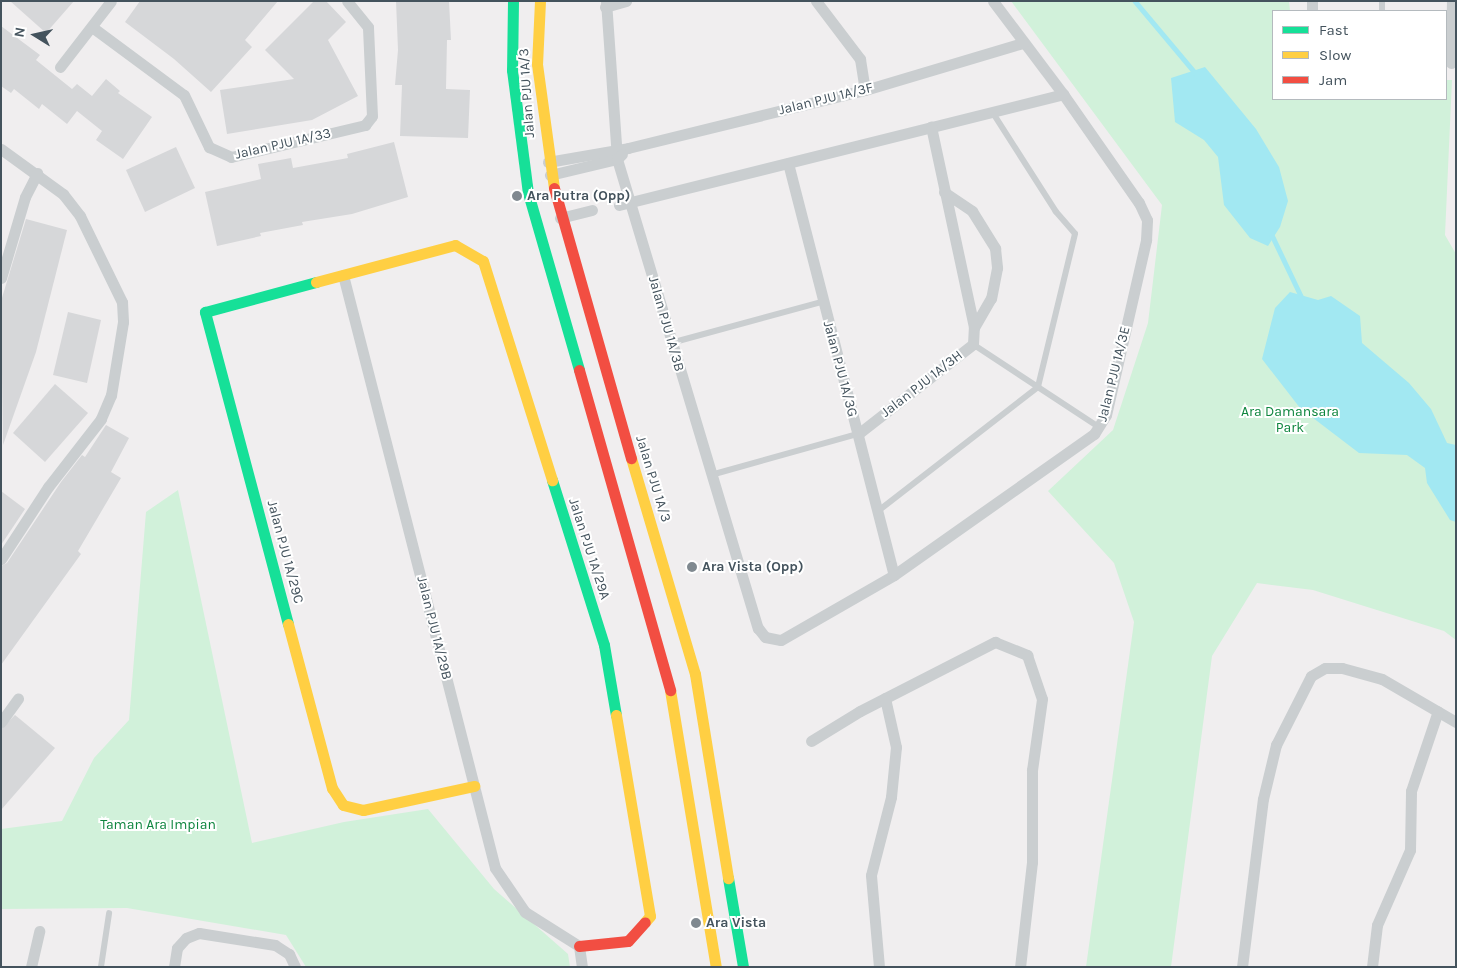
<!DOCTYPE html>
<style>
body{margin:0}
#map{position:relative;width:1457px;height:968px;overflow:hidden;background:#f0eeef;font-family:Karla,sans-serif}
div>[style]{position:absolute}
.green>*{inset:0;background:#d1f1da}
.water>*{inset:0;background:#a2e8f2}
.stream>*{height:4.5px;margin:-2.25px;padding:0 2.25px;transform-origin:2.25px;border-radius:2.25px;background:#a2e8f2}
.building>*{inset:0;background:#d6d7d9}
.lane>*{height:5.5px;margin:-2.75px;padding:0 2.75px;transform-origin:2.75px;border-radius:2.75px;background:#caced0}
.street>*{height:11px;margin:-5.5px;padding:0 5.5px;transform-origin:5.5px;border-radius:5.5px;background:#caced0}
.fast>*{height:11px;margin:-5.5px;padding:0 5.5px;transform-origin:5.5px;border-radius:5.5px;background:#16e098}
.slow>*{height:11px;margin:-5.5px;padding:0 5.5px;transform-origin:5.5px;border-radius:5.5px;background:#ffcf43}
.jam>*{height:11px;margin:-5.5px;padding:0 5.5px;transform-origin:5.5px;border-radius:5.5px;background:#f24e42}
.dots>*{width:14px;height:14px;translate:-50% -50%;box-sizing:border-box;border:2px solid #fff;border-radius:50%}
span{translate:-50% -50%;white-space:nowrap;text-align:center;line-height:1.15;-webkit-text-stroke:4px #fff;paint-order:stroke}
.street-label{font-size:14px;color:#44535d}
.poi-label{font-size:14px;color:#44535d;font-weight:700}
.left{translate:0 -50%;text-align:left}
.park-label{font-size:14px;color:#0e853e}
.frame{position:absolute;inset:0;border:2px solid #44535d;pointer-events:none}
.legend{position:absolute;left:1272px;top:10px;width:175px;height:90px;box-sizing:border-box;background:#fff;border:1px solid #b4babe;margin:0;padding:6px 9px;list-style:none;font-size:15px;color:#44535d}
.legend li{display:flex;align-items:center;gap:10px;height:25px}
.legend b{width:25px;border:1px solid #b4babe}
.north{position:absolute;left:10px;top:10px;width:50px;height:50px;-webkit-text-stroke:4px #fff;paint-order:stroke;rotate:280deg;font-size:14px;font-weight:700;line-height:20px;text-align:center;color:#44535d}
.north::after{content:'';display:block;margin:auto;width:18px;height:22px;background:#44535d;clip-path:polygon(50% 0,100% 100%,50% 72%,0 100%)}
</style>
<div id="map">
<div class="green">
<div style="clip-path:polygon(1011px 1px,1289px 1px,1290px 11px,1273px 11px,1273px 99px,1446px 99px,1446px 80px,1452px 80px,1445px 235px,1456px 254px,1456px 640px,1444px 631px,1313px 590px,1257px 583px,1212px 656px,1171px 967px,1086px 967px,1134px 622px,1114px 563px,1048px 491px,1113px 430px,1148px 323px,1162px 205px)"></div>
<div style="clip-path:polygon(178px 490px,252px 843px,344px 822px,428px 809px,494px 889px,568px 954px,570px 967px,306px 967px,286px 935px,127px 908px,1px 909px,1px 829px,62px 821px,94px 758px,129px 720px,146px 512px)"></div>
</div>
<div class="water">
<div style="clip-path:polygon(1205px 67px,1256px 129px,1279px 167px,1288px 201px,1280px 227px,1268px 246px,1250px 238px,1224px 205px,1218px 157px,1204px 140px,1175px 122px,1171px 78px)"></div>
<div style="clip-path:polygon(1290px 292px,1318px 300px,1331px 296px,1360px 316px,1362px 343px,1409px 383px,1431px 409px,1447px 443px,1456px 445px,1456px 522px,1450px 520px,1427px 483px,1425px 468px,1407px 455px,1359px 453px,1300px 408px,1262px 359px,1275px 308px)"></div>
</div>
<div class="stream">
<div style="left:1135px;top:1px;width:97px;rotate:50deg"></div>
<div style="left:1271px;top:233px;width:72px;rotate:64.5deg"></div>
</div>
<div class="building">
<div style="clip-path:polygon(10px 1px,74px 1px,46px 33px)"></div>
<div style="clip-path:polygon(140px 1px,278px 1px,245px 40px,252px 47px,211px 92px,174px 59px,125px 22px)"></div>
<div style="clip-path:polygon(314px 1px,326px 1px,346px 22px,328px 40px,358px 96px,312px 120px,227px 134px,220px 90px,294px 79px,265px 50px)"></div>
<div style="clip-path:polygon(396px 1px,449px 1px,451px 40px,447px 40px,446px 89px,470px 90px,468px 138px,400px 136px,402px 85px,395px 85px,398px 50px)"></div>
<div style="clip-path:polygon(1px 26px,40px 55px,36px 60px,72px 89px,77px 84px,92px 96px,106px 79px,120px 91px,118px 93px,152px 117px,123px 159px,96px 140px,102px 131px,77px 111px,67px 124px,42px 104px,39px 109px,14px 89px,11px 93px,1px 86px)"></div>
<div style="clip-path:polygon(394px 142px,408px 197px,352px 214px,302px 222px,303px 225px,260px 233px,261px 236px,217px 246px,205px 192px,261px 179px,258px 164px,291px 158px,293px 168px,348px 158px,347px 154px)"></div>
<div style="clip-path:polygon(176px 147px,195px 188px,145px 212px,126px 170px)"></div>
<div style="clip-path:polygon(26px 219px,67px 230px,36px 352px,3px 445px,1px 301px)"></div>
<div style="clip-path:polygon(68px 312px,101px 320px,87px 383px,53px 375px)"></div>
<div style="clip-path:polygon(55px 384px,88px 413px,45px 462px,13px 433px)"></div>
<div style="clip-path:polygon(106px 425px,129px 438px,111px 472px,121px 478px,78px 551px,81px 554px,1px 665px,1px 566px,7px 563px,61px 482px,82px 455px,85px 457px)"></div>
<div style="clip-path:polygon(1px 491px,25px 509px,1px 545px)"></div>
<div style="clip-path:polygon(15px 715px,55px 748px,1px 810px,1px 729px)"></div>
</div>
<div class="lane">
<div style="left:1382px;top:11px;width:10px;rotate:-90deg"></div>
<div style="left:671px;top:343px;width:156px;rotate:-15.2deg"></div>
<div style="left:973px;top:344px;width:151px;rotate:33.4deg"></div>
<div style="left:711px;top:475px;width:153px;rotate:-15.6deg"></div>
<div style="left:877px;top:512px;width:204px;rotate:-37.8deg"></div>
<div style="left:1038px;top:387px;width:157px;rotate:-76.4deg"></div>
<div style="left:1075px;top:234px;width:29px;rotate:-131deg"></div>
<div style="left:1056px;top:212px;width:119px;rotate:-122.6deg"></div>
<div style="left:101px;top:967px;width:54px;rotate:-81.4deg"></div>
</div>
<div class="street">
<div style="left:606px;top:1px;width:158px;rotate:86deg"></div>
<div style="left:617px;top:159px;width:490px;rotate:73.3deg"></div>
<div style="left:758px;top:628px;width:11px;rotate:52deg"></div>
<div style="left:765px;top:637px;width:16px;rotate:11deg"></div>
<div style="left:781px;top:640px;width:130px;rotate:-29.9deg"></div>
<div style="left:894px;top:575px;width:245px;rotate:-35.2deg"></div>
<div style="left:1094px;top:434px;width:22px;rotate:-58deg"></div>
<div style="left:1106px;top:415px;width:180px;rotate:-77.1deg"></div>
<div style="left:1146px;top:240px;width:20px;rotate:-87deg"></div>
<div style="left:1147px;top:220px;width:19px;rotate:-115deg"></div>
<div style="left:1139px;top:203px;width:133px;rotate:-124.9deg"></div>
<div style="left:1063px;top:94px;width:116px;rotate:-127deg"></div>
<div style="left:816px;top:1px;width:73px;rotate:52.8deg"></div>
<div style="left:860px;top:59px;width:31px;rotate:81deg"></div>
<div style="left:1312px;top:1px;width:10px;rotate:90deg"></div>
<div style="left:605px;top:7px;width:22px;rotate:-16deg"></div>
<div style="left:92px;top:27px;width:114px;rotate:36.5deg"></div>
<div style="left:184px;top:95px;width:58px;rotate:64.3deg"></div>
<div style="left:209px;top:147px;width:24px;rotate:24deg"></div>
<div style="left:231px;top:157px;width:138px;rotate:-13.4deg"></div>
<div style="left:365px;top:125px;width:11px;rotate:-52deg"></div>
<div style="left:372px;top:116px;width:89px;rotate:-92.6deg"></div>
<div style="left:368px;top:27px;width:33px;rotate:-129deg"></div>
<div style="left:1451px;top:63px;width:62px;rotate:-89.1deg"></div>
<div style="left:60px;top:67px;width:83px;rotate:-52.3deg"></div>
<div style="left:1px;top:149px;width:77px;rotate:36deg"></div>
<div style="left:63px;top:194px;width:28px;rotate:52deg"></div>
<div style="left:80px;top:216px;width:96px;rotate:64deg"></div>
<div style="left:122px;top:302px;width:20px;rotate:87deg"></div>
<div style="left:123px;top:322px;width:74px;rotate:99.3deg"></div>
<div style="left:111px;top:395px;width:26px;rotate:113deg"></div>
<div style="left:101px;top:419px;width:86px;rotate:127.9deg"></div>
<div style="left:48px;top:487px;width:86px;rotate:123.1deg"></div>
<div style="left:548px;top:162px;width:81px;rotate:-9.9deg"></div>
<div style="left:628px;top:148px;width:244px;rotate:-13.8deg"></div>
<div style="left:865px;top:90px;width:165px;rotate:-16.6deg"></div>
<div style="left:788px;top:163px;width:425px;rotate:75.6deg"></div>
<div style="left:550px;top:175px;width:69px;rotate:-13.4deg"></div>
<div style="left:617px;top:159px;width:7px;rotate:-45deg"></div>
<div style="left:944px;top:192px;width:34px;rotate:34deg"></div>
<div style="left:972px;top:211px;width:44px;rotate:58.1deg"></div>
<div style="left:995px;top:248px;width:20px;rotate:84deg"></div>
<div style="left:997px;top:268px;width:31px;rotate:101deg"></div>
<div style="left:991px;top:298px;width:34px;rotate:120deg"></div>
<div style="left:619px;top:205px;width:458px;rotate:-14deg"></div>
<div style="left:560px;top:218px;width:33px;rotate:-14deg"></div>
<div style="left:343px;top:275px;width:612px;rotate:75.62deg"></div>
<div style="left:495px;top:868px;width:53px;rotate:55.7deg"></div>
<div style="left:525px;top:912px;width:64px;rotate:32.2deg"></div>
<div style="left:579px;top:946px;width:21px;rotate:82deg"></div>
<div style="left:1px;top:278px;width:84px;rotate:-73.5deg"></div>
<div style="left:25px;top:197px;width:27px;rotate:-63deg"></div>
<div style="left:858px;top:434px;width:146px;rotate:-38deg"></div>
<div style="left:973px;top:344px;width:17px;rotate:-87deg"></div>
<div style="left:974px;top:327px;width:205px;rotate:-102.1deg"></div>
<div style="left:1px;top:722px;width:29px;rotate:-54deg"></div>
<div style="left:811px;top:741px;width:57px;rotate:-31.5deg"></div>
<div style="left:860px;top:711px;width:152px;rotate:-27.1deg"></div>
<div style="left:995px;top:642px;width:35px;rotate:22deg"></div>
<div style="left:1027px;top:655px;width:46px;rotate:71.2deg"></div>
<div style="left:1042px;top:699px;width:72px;rotate:98deg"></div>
<div style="left:1032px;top:770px;width:92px;rotate:90deg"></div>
<div style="left:1032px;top:862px;width:106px;rotate:96.5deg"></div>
<div style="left:31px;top:967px;width:37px;rotate:-77deg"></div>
<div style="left:174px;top:967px;width:19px;rotate:-81deg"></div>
<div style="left:177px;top:948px;width:13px;rotate:-48deg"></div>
<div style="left:186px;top:938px;width:14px;rotate:-21deg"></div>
<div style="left:199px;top:933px;width:77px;rotate:9deg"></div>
<div style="left:275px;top:945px;width:17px;rotate:33deg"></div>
<div style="left:289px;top:954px;width:14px;rotate:65deg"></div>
<div style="left:879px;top:967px;width:92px;rotate:-95deg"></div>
<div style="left:871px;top:875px;width:81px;rotate:-75.6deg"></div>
<div style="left:891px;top:797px;width:50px;rotate:-84.3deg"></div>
<div style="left:896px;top:747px;width:50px;rotate:-102.7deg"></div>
<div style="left:1242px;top:967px;width:169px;rotate:-82.9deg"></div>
<div style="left:1263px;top:799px;width:56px;rotate:-76.5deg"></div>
<div style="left:1276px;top:745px;width:77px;rotate:-63.1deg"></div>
<div style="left:1311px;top:676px;width:16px;rotate:-30deg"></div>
<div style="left:1325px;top:668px;width:17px"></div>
<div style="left:1342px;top:668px;width:41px;rotate:15.4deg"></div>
<div style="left:1382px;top:679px;width:86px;rotate:30.2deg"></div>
<div style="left:1372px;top:967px;width:42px;rotate:-83.2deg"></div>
<div style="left:1377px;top:925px;width:82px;rotate:-66.3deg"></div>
<div style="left:1410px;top:850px;width:59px;rotate:-89deg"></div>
<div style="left:1411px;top:791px;width:84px;rotate:-71.4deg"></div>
</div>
<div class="fast">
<div style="left:513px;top:1px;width:69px;rotate:90.8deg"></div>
<div style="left:512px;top:70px;width:124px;rotate:82.6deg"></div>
<div style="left:528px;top:193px;width:184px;rotate:73.9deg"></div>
<div style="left:552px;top:480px;width:173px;rotate:72.5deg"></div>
<div style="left:604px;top:645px;width:71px;rotate:80.3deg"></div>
<div style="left:288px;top:624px;width:323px;rotate:-104.9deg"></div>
<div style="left:205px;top:312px;width:115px;rotate:-15.1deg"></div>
<div style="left:728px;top:878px;width:90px;rotate:80.4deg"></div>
</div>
<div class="slow">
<div style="left:540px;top:1px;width:63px;rotate:92.7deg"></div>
<div style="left:537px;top:64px;width:125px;rotate:82.2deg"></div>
<div style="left:316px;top:282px;width:144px;rotate:-14.9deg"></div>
<div style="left:455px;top:245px;width:32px;rotate:30deg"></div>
<div style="left:483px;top:261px;width:230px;rotate:72.5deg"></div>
<div style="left:631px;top:458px;width:225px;rotate:73.5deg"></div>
<div style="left:695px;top:674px;width:207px;rotate:80.8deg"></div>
<div style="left:288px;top:624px;width:170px;rotate:75deg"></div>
<div style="left:332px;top:788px;width:20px;rotate:57deg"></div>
<div style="left:343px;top:805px;width:21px;rotate:14deg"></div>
<div style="left:363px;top:810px;width:114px;rotate:-12.2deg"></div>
<div style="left:670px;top:690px;width:281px;rotate:80.6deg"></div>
<div style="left:616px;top:715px;width:204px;rotate:80.4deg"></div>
<div style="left:650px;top:916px;width:8px;rotate:130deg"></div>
</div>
<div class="jam">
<div style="left:554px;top:188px;width:281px;rotate:74.1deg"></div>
<div style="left:579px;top:370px;width:333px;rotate:74.1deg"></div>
<div style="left:579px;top:946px;width:49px;rotate:-5.8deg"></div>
<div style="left:628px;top:941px;width:25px;rotate:-48deg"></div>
</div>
<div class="dots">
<div style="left:517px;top:196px;background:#808990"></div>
<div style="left:692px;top:567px;background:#808990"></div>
<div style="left:696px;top:923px;background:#808990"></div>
</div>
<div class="street-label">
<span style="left:527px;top:93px;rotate:-94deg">Jalan PJU 1A/3</span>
<span style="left:826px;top:99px;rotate:-14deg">Jalan PJU 1A/3F</span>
<span style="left:283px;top:144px;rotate:-13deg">Jalan PJU 1A/33</span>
<span style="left:666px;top:324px;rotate:74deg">Jalan PJU 1A/3B</span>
<span style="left:840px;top:369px;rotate:75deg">Jalan PJU 1A/3G</span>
<span style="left:1114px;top:374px;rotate:-76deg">Jalan PJU 1A/3E</span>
<span style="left:922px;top:384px;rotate:-38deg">Jalan PJU 1A/3H</span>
<span style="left:653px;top:479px;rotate:73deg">Jalan PJU 1A/3</span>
<span style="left:589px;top:549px;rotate:72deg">Jalan PJU 1A/29A</span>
<span style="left:285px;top:552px;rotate:75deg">Jalan PJU 1A/29C</span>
<span style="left:434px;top:628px;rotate:76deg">Jalan PJU 1A/29B</span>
</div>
<div class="poi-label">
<span class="left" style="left:527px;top:196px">Ara Putra (Opp)</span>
<span class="left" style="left:702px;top:567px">Ara Vista (Opp)</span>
<span class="left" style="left:706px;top:923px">Ara Vista</span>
</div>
<div class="park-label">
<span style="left:1290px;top:420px">Ara Damansara<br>Park</span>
<span style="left:158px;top:825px">Taman Ara Impian</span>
</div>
<div class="frame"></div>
<ul class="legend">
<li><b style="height:6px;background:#16e098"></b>Fast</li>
<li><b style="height:6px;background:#ffcf43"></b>Slow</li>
<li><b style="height:6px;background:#f24e42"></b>Jam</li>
</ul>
<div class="north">N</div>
</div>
